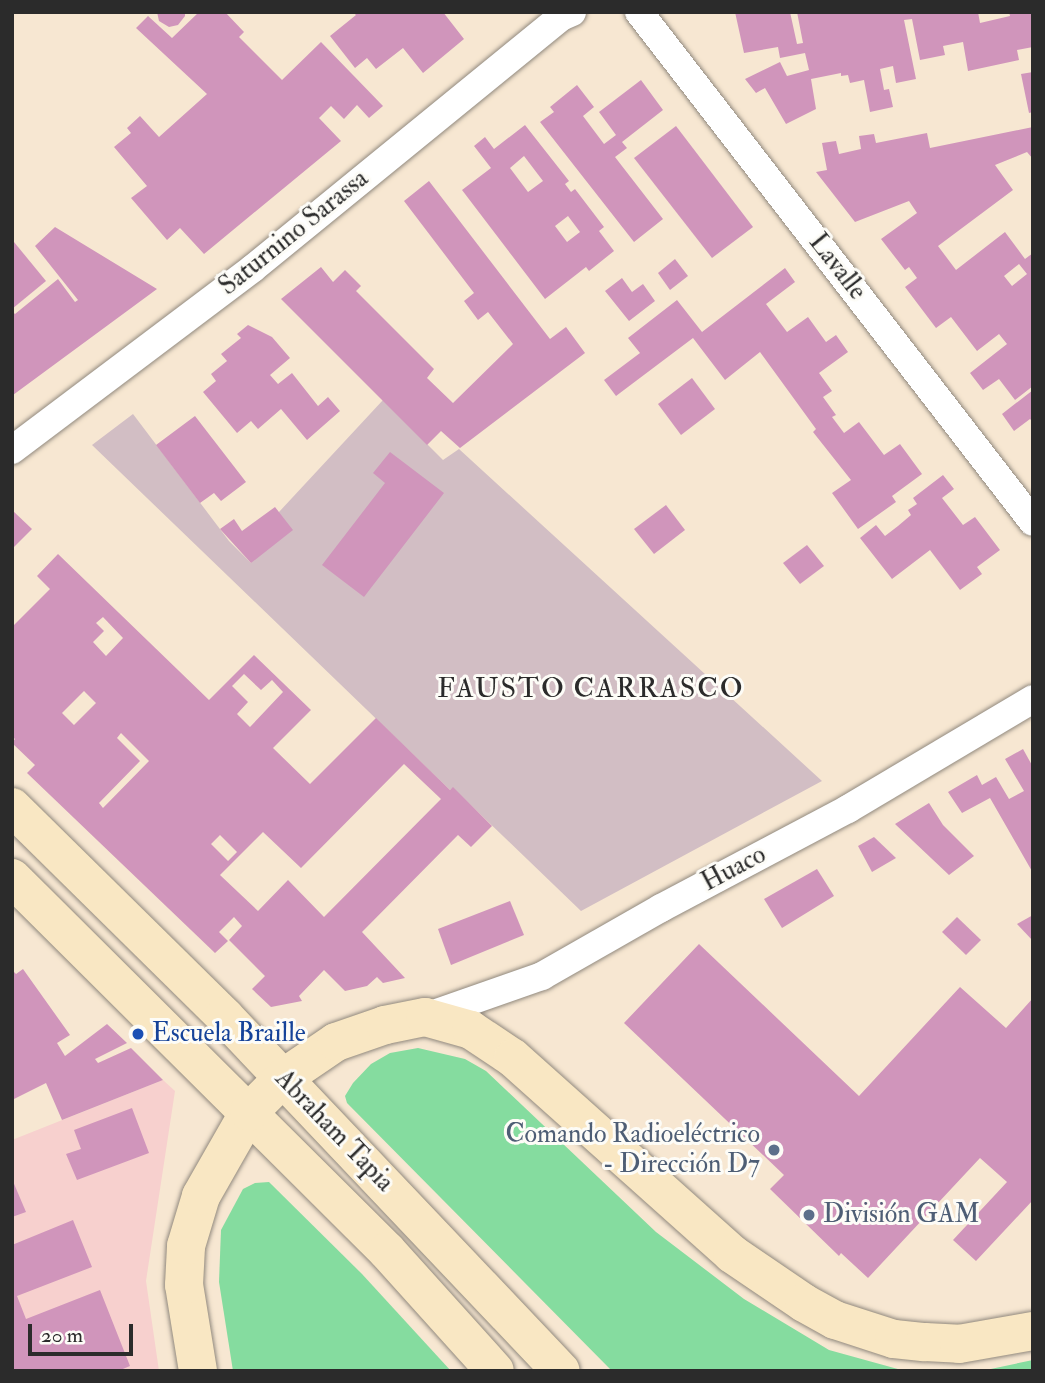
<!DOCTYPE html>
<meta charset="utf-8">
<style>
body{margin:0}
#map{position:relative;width:1045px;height:1383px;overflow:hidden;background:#f7e7d2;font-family:"IM FELL Double Pica",serif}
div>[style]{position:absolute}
.built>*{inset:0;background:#f7d0ce}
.industrial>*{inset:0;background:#d2bec4}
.green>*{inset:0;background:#85dc9f}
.building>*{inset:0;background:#d095bb}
.roads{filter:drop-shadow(0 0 2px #91897e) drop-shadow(0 0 2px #91897e)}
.street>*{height:28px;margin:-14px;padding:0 14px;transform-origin:14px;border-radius:14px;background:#fff}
.secondary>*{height:38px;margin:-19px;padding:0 19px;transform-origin:19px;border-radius:19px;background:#f9e7c3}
.dots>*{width:19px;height:19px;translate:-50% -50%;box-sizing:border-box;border:4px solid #fdfcf7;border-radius:50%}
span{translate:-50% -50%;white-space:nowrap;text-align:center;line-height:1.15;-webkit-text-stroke:6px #fdfcf7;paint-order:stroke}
.street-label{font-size:26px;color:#2b2b2b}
.transit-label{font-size:26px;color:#164399}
.left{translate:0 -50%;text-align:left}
.service-label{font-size:26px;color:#4e5e75}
.right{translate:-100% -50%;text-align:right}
.neighbourhood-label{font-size:28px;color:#2b2b2b;letter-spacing:2px}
.frame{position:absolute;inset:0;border:14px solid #2b2b2b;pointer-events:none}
.scale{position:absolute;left:28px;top:1324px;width:105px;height:32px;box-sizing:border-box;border:4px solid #2b2b2b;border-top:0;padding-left:9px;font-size:21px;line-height:24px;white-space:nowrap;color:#2b2b2b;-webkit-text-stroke:5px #fdfcf7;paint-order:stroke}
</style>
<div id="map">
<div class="built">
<div style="clip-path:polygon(163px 1080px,175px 1091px,146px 1281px,159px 1371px,12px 1371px,12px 1140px)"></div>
</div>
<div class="industrial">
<div style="clip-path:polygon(383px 400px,443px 460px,459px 449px,822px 781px,581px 911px,453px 788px,450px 790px,92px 445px,133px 414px,229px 541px,251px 563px,279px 512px)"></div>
</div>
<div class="green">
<div style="clip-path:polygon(418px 1048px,465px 1059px,486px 1071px,656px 1232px,744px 1299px,829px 1350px,905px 1371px,612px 1371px,347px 1103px,345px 1096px,353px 1083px,371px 1064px,390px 1053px)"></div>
<div style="clip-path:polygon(269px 1182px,362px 1274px,451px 1371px,233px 1371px,219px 1282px,221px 1230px,243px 1189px,255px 1183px)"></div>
<div style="clip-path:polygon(1033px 1360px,1033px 1371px,980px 1371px,986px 1370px)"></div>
</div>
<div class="building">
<div style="clip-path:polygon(157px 12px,185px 12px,185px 16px,178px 25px,169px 27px,159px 21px)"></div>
<div style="clip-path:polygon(199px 12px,225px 12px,244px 32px,239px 37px,282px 80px,321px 42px,383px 106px,369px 118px,357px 105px,344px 119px,331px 106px,319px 118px,341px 141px,204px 254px,180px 228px,167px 240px,131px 198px,147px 186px,114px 147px,131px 133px,127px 128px,140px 116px,159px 137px,207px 94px,136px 28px,148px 16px,172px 38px)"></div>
<div style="clip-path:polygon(353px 12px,443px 12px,464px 39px,423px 73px,403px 48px,376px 69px,367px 58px,355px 68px,330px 36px,356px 15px)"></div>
<div style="clip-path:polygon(735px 12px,790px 12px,797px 44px,803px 43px,797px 12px,978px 12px,980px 23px,1010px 16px,1009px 12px,1033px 12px,1033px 47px,1017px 50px,1019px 60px,968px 71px,963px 42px,943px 46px,945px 55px,920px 60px,912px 19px,904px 20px,916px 79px,896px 83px,893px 66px,880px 69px,884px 90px,889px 89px,893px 107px,870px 112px,864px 80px,850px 83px,848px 75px,841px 76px,841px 73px,811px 79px,816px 109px,786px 124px,765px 88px,756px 93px,745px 79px,780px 62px,787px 76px,809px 70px,805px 53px,780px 58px,778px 47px,744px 53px)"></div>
<div style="clip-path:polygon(1033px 72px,1033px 112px,1029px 113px,1021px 74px)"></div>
<div style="clip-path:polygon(641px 80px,663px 110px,622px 142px,627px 148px,615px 157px,663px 219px,634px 242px,540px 122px,554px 112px,550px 107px,577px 85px,594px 107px,583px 116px,604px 144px,616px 135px,599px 112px)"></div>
<div style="clip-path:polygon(evenodd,525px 125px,569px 181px,565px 184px,571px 192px,575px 189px,604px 227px,599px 231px,614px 251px,589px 271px,586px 267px,545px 299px,462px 190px,491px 168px,474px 146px,485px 137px,494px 149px,525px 125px,524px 156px,543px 181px,528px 192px,510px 168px,524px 156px,525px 125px,568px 216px,580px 232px,567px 242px,555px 226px,568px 216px)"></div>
<div style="clip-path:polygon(676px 126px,753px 227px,712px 258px,634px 158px)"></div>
<div style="clip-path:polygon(evenodd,1033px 127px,1033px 159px,1027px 152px,995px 165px,1013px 190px,938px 246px,956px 270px,1005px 232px,1025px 259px,1033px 253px,1033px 386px,1015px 400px,999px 379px,983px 390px,970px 373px,1007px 344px,999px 334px,977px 351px,951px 317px,936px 328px,905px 287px,917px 278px,909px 267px,905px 270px,881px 239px,917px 213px,909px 201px,855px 222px,816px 172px,827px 170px,822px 143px,836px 141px,839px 154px,861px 149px,859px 136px,874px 134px,876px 143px,927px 133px,930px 148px,1033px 127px,1019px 264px,1027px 274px,1012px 286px,1004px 276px,1019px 264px)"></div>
<div style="clip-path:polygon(429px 181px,550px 339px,566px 327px,585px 353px,460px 448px,441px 431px,427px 445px,281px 299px,321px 267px,333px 282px,345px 270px,361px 286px,356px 291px,434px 369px,427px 378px,453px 403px,513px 344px,488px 312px,478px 320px,464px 301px,474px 293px,404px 201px)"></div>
<div style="clip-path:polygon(55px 227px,157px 289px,13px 395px,12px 311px,15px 314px,58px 279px,75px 302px,78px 300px,35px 246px)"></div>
<div style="clip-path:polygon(14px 242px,46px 281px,12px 309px,12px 244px)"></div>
<div style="clip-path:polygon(675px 259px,688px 276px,670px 290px,658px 273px)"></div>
<div style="clip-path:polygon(785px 268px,795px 282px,766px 304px,787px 332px,808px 317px,826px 342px,836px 335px,848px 352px,819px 373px,832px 391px,823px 397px,836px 415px,832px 417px,844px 433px,859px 422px,884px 455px,900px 444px,922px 474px,892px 496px,896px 502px,858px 529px,832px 493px,851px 480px,813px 432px,816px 429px,760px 352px,725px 380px,693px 338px,616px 396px,604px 380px,640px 353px,628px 338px,677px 300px,702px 332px)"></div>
<div style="clip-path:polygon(622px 278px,632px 292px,643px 284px,655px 301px,629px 321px,605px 291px)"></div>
<div style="clip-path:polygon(248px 325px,272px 337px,290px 358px,270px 375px,278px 384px,292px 373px,318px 406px,328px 397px,340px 411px,307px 440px,281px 409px,258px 429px,251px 421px,237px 433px,203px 392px,216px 381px,211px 374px,227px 361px,221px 354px,241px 338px,237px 334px)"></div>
<div style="clip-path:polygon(692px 378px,715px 409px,681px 435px,658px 404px)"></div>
<div style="clip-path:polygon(1033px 390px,1033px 422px,1030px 419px,1014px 431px,1002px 414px)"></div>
<div style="clip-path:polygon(195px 416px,246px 482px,221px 501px,214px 493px,200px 503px,156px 445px)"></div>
<div style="clip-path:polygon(390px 452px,444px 493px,364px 597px,322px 565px,385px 483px,373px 473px)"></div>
<div style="clip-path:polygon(943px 475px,954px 489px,942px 498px,963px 525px,975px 517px,1000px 550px,977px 567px,982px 574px,960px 590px,930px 550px,892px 579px,860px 538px,876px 525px,885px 536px,898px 526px,911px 515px,908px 510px,917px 504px,913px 498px)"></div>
<div style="clip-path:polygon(666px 505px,685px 530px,654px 554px,634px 529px)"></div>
<div style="clip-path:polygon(275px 507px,293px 530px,251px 563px,220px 529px,234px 519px,242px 531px)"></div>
<div style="clip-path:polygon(12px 510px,32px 529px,12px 549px)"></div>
<div style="clip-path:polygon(807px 545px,824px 566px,800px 584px,783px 563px)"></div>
<div style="clip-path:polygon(evenodd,58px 554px,209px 700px,254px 655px,311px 710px,273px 748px,310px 784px,376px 718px,450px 790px,453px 787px,492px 826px,471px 847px,458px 835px,362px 932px,405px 978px,383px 983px,377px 977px,367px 986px,345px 991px,324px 970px,299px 996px,302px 1001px,271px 1007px,252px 989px,265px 976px,229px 940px,242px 926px,234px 917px,219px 932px,228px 941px,215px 953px,27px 773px,35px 765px,12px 743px,15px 739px,12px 736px,12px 627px,50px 589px,37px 576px,58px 554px,103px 617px,123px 638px,106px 656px,93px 642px,104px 631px,96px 623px,103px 617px,58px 554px,244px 674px,261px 690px,272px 680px,283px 692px,250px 727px,237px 714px,248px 702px,232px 686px,244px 674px,58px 554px,84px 691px,96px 703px,74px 725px,62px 713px,84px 691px,58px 554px,121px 733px,149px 761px,103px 808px,99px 803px,140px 761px,117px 738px,121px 733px,58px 554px,404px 764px,441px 799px,324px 917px,288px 880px,258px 911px,220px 875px,263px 832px,301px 868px,404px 764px,58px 554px,220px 835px,237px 852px,228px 861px,211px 844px,220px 835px)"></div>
<div style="clip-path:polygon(1023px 749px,1033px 767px,1033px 873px,990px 798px,962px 813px,948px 792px,977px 775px,982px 785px,996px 777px,1009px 799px,1024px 791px,1005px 759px)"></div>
<div style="clip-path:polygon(929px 803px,943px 825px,974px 856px,949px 875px,895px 824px)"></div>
<div style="clip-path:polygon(874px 837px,896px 858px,872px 872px,858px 846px)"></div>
<div style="clip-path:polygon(817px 869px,834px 896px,782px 928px,764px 899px)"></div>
<div style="clip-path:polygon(510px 901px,524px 935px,451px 965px,438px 929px)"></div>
<div style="clip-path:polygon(1033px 915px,1033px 941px,1017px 924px)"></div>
<div style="clip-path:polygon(957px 917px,981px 940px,966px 955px,942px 932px)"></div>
<div style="clip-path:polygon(699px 944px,859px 1096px,960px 987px,1006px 1028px,1033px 998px,1033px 1200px,976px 1261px,953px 1240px,1007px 1182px,980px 1158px,868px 1278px,841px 1253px,839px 1256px,770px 1189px,784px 1175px,624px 1023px)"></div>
<div style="clip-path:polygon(23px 969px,70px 1035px,57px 1043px,65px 1056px,107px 1024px,127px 1043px,95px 1059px,98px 1063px,131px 1048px,163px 1080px,62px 1120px,46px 1083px,12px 1100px,12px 970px,16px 974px)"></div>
<div style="clip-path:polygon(132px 1108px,149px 1153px,77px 1180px,66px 1154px,81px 1149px,74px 1130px)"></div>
<div style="clip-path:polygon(12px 1179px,26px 1212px,12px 1217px)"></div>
<div style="clip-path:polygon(73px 1220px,92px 1267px,17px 1296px,26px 1319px,100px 1290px,130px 1366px,118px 1371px,12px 1371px,12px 1245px)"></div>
</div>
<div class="roads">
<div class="street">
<div style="left:639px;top:12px;width:644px;rotate:52.31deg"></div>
<div style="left:12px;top:450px;width:301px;rotate:-37deg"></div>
<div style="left:252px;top:269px;width:399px;rotate:-39.2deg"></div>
<div style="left:561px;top:17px;width:12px;rotate:-24deg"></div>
<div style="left:425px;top:1017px;width:124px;rotate:-19.3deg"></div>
<div style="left:542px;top:976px;width:137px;rotate:-29.7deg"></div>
<div style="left:661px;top:908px;width:212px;rotate:-27.9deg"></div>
<div style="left:848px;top:809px;width:215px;rotate:-30.7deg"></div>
</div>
<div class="secondary">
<div style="left:12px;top:807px;width:298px;rotate:44.6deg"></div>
<div style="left:224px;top:1016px;width:489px;rotate:46.5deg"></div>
<div style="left:12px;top:878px;width:529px;rotate:44.85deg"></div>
<div style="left:387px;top:1251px;width:161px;rotate:48deg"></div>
<div style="left:198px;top:1371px;width:87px;rotate:-99.2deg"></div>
<div style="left:184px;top:1285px;width:39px;rotate:-87deg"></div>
<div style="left:186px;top:1246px;width:52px;rotate:-73.3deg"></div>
<div style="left:201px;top:1196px;width:97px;rotate:-60.3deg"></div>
<div style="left:249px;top:1112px;width:48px;rotate:-45deg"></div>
<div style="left:283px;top:1078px;width:64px;rotate:-34.2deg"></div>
<div style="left:336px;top:1042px;width:52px;rotate:-19.1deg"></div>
<div style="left:385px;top:1025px;width:41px;rotate:-11.3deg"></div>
<div style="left:425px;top:1017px;width:48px;rotate:15.8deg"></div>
<div style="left:471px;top:1030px;width:50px;rotate:33.7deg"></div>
<div style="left:513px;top:1058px;width:294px;rotate:41.8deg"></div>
<div style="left:732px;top:1254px;width:87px;rotate:34.2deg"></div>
<div style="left:804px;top:1303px;width:35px;rotate:29deg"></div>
<div style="left:835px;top:1320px;width:62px;rotate:17.9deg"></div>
<div style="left:894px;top:1339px;width:31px;rotate:6deg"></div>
<div style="left:925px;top:1342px;width:34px;rotate:3deg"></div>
<div style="left:959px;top:1344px;width:75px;rotate:-10deg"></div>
</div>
</div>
<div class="dots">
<div style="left:138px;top:1034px;background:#1a4fb4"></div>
<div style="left:774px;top:1150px;background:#5c6f8a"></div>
<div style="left:809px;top:1215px;background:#5c6f8a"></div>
</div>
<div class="street-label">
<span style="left:294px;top:233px;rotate:-39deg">Saturnino Sarassa</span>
<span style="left:837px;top:267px;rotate:52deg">Lavalle</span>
<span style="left:734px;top:869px;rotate:-28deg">Huaco</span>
<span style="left:334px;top:1131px;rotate:46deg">Abraham Tapia</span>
</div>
<div class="transit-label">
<span class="left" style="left:152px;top:1034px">Escuela Braille</span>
</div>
<div class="service-label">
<span class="right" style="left:760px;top:1150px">Comando Radioeléctrico<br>- Dirección D7</span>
<span class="left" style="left:823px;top:1215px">División GAM</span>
</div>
<div class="neighbourhood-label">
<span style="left:591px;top:689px">FAUSTO CARRASCO</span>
</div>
<div class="frame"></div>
<div class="scale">20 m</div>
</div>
